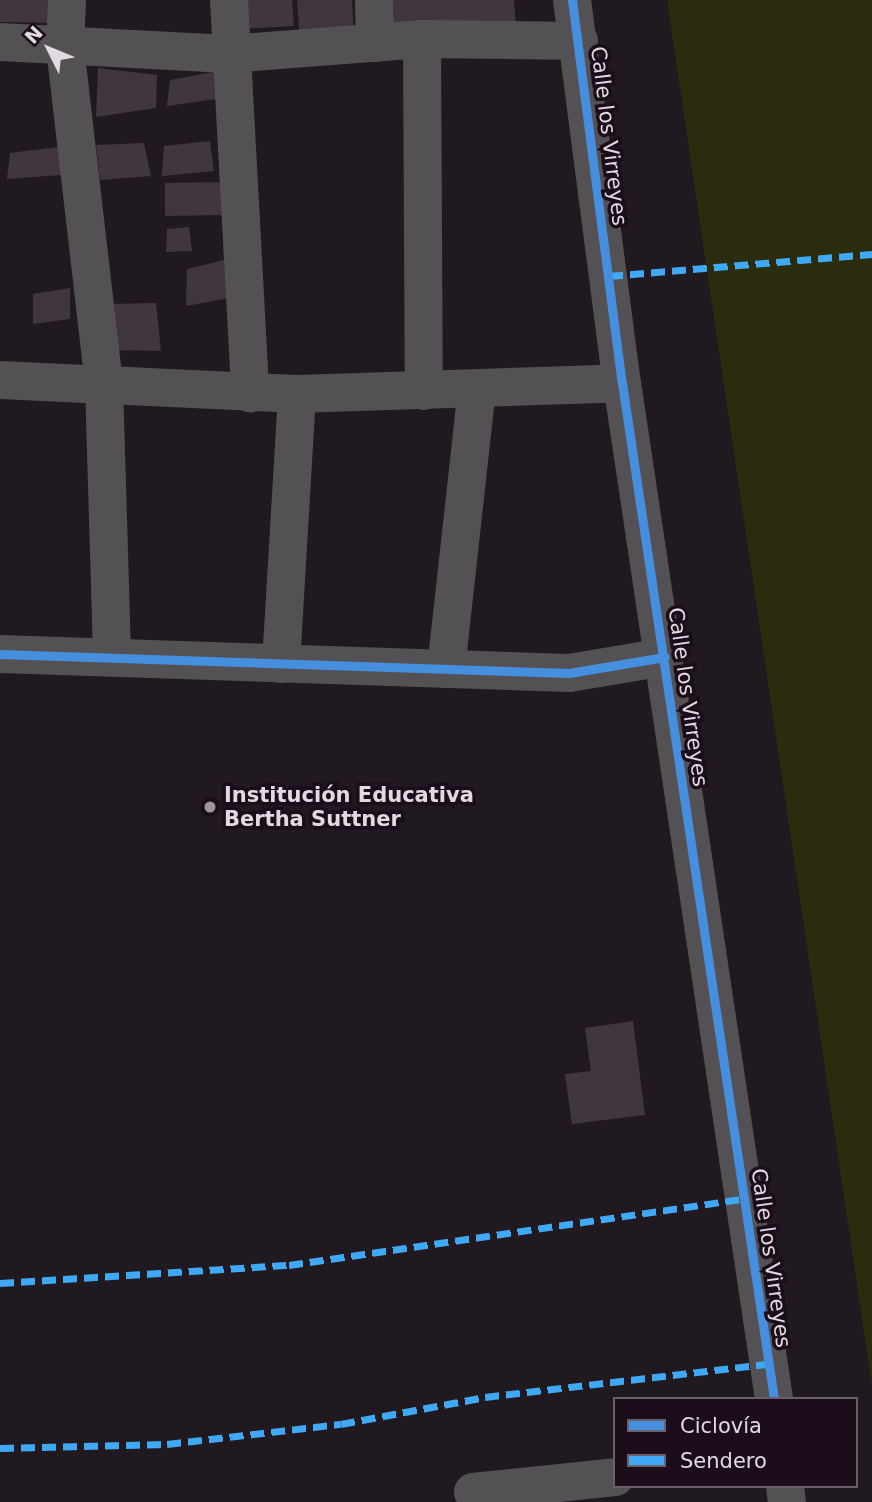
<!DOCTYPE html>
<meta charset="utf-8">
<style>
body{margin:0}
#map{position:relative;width:872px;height:1502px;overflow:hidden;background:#201a20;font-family:"DejaVu Sans",sans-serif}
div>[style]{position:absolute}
.green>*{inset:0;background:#2a2c0d}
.building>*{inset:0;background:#413640}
.minor>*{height:38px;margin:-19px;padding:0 19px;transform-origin:19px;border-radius:19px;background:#545154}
.quiet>*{height:7px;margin-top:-3.5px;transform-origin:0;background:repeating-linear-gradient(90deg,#3fa9f5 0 14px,transparent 0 21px)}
.cycleway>*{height:9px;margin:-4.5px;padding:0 4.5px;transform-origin:4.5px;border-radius:4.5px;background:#468fdf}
.dots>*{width:19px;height:19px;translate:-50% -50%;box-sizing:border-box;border:4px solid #1b0d19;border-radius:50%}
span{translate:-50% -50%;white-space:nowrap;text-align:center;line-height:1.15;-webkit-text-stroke:7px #1b0d19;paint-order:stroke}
.street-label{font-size:21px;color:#e3d9e1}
.poi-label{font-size:21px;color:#e3d9e1;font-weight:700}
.left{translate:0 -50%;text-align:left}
.legend{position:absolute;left:613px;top:1397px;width:245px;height:91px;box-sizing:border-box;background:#1b0d19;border:2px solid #6b5f69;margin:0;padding:9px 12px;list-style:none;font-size:21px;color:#e3d9e1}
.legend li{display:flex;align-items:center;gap:14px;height:35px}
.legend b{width:35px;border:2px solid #6b5f69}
.north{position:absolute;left:14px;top:14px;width:70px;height:70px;-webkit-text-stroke:5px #1b0d19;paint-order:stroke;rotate:313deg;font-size:19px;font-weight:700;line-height:28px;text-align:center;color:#e3d9e1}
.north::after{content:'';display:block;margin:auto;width:24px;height:32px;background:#e3d9e1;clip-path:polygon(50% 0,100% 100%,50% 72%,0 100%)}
</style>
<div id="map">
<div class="green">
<div style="clip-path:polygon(667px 0,872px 0,872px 1386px)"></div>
</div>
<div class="building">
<div style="clip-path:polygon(0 0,52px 0,52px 23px,0 22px)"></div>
<div style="clip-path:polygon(239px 0,292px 0,294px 26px,240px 29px)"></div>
<div style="clip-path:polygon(297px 0,352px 0,354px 37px,300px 41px)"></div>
<div style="clip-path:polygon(382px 0,514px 0,516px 26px,384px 36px)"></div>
<div style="clip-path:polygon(98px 68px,157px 75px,156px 108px,96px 117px)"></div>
<div style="clip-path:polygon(219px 71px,223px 98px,167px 106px,170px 80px)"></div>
<div style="clip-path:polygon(210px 141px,214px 171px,162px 176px,164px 146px)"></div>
<div style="clip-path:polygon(144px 143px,151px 176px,100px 180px,96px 145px)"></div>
<div style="clip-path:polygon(67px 146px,74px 174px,7px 179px,10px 153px)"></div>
<div style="clip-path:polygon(224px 182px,224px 215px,165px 216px,165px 183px)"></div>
<div style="clip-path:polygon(189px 227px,192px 251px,166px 252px,167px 229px)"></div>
<div style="clip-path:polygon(224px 260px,229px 298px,186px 306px,187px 269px)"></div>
<div style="clip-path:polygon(70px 288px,70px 319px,33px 324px,33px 294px)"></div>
<div style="clip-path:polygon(156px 303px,161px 351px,114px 350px,110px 304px)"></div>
<div style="clip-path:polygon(633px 1021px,645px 1115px,572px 1124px,565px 1074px,591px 1071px,585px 1028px)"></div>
</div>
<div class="minor">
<div style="left:67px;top:0;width:47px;rotate:92.4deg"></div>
<div style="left:65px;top:47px;width:339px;rotate:83.4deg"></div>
<div style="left:104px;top:384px;width:270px;rotate:88.3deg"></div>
<div style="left:229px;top:0;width:394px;rotate:86.9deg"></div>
<div style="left:374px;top:0;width:43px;rotate:88.7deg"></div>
<div style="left:572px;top:0;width:386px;rotate:82.6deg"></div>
<div style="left:622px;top:383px;width:1027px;rotate:81.49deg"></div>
<div style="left:422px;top:39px;width:352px;rotate:89.7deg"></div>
<div style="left:0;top:42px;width:228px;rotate:3deg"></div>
<div style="left:228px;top:54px;width:195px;rotate:-4.4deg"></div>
<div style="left:422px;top:39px;width:157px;rotate:0.7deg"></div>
<div style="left:0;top:380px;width:297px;rotate:2.7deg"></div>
<div style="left:297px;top:394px;width:325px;rotate:-1.9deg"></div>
<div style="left:0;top:654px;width:569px;rotate:1.91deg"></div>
<div style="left:569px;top:673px;width:97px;rotate:-9.5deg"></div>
<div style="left:281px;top:664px;width:270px;rotate:-86.6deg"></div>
<div style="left:446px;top:669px;width:282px;rotate:-83.7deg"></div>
<div style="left:785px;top:1486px;width:16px;rotate:83deg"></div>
<div style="left:473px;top:1492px;width:143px;rotate:-6deg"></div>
</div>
<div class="quiet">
<div style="left:609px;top:276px;width:264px;rotate:-4.8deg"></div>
<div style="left:0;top:1283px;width:290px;rotate:-3.6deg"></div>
<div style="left:289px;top:1265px;width:460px;rotate:-8.3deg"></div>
<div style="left:0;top:1448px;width:167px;rotate:-1.4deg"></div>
<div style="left:167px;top:1444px;width:175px;rotate:-6.6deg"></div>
<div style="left:341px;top:1424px;width:147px;rotate:-10.6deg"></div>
<div style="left:485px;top:1397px;width:285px;rotate:-6.7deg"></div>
</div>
<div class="cycleway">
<div style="left:572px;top:0;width:386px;rotate:82.6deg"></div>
<div style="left:622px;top:383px;width:1027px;rotate:81.49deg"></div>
<div style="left:0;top:654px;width:569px;rotate:1.91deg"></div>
<div style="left:569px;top:673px;width:97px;rotate:-9.5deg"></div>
</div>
<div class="dots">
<div style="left:210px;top:807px;background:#9f969d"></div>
</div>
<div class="street-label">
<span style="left:609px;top:136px;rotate:83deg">Calle los Virreyes</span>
<span style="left:688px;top:697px;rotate:82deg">Calle los Virreyes</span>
<span style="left:771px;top:1258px;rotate:82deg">Calle los Virreyes</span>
</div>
<div class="poi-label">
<span class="left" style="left:224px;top:807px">Institución Educativa<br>Bertha Suttner</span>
</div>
<ul class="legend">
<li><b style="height:9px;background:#468fdf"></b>Ciclovía</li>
<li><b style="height:9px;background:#3fa9f5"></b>Sendero</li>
</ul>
<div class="north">N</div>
</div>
